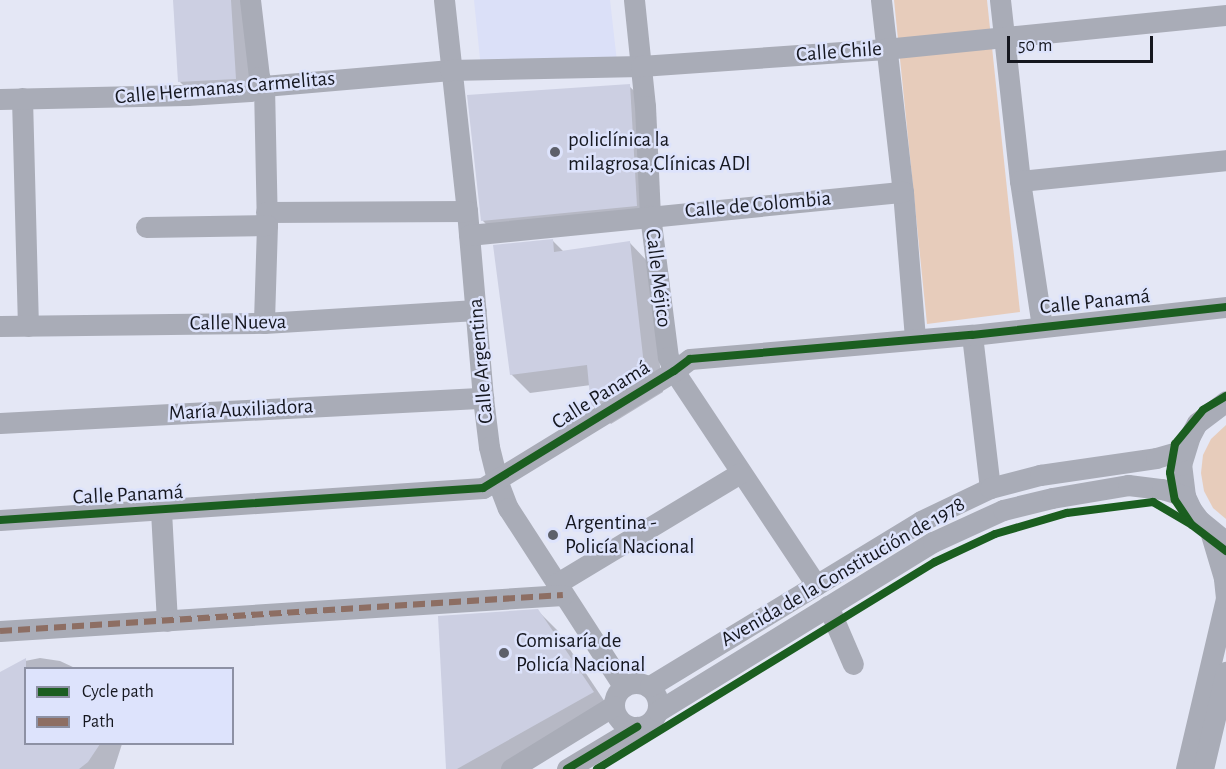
<!DOCTYPE html>
<meta charset="utf-8">
<style>
body{margin:0}
#map{position:relative;width:1226px;height:769px;overflow:hidden;background:#e4e7f5;font-family:"Alegreya Sans",sans-serif}
div>[style]{position:absolute}
.built>*{inset:0;background:#dbe0f8}
.green>*{inset:0;background:#e7ccbb}
.shadow>*{inset:0;background:#0003}
.building>*{inset:0;background:#cccfe2}
.minor>*{height:21px;margin:-10.5px;padding:0 10.5px;transform-origin:10.5px;border-radius:10.5px;background:#a9acb7}
.minor>.ring{margin:-10.5px;padding:0;box-sizing:content-box;background:none;border:21px solid #a9acb7;border-radius:50%}
.quiet>*{height:6px;margin-top:-3px;transform-origin:0;background:repeating-linear-gradient(90deg,#8d6e63 0 12px,transparent 0 18px)}
.cycleway>*{height:8px;margin:-4px;padding:0 4px;transform-origin:4px;border-radius:4px;background:#1b5e20}
.dots>*{width:16px;height:16px;translate:-50% -50%;box-sizing:border-box;border:3px solid #dde3fc;border-radius:50%}
span{translate:-50% -50%;white-space:nowrap;text-align:center;line-height:1.15;-webkit-text-stroke:5px #dde3fc;paint-order:stroke}
.street-label{font-size:21px;color:#15171f}
.poi-label{font-size:21px;color:#15171f}
.left{translate:0 -50%;text-align:left}
.legend{position:absolute;left:24px;top:667px;width:210px;height:78px;box-sizing:border-box;background:#dde3fc;border:2px solid #8d91a4;margin:0;padding:8px 10px;list-style:none;font-size:18px;color:#15171f}
.legend li{display:flex;align-items:center;gap:12px;height:30px}
.legend b{width:30px;border:2px solid #8d91a4}
.scale{position:absolute;left:1007px;top:36px;width:146px;height:27px;box-sizing:border-box;border:3px solid #15171f;border-top:0;padding-left:8px;font-size:18px;line-height:21px;white-space:nowrap;color:#15171f;-webkit-text-stroke:4px #dde3fc;paint-order:stroke}
</style>
<div id="map">
<div class="built">
<div style="clip-path:polygon(474px 0,610px 0,617px 62px,482px 78px)"></div>
</div>
<div class="green">
<div style="clip-path:polygon(894px 0,987px 0,1020px 312px,927px 324px)"></div>
<div style="clip-path:polygon(1226px 425px,1226px 519px,1213px 508px,1204px 491px,1201px 473px,1203px 455px,1211px 439px)"></div>
</div>
<div class="shadow">
<div style="clip-path:polygon(175px 0,247px 0,253px 97px,198px 100px,180px 82px)"></div>
<div style="clip-path:polygon(629px 86px,648px 104px,655px 224px,501px 239px,482px 220px)"></div>
<div style="clip-path:polygon(553px 241px,564px 252px,630px 243px,648px 262px,663px 392px,611px 424px,593px 406px,591px 385px,530px 393px,511px 374px)"></div>
<div style="clip-path:polygon(538px 611px,557px 630px,611px 711px,508px 769px,448px 769px)"></div>
<div style="clip-path:polygon(40px 658px,60px 661px,75px 668px,26px 668px,26px 744px,122px 744px,114px 769px,4px 769px,0 765px,0 675px,20px 662px)"></div>
</div>
<div class="building">
<div style="clip-path:polygon(173px 0,231px 0,236px 79px,178px 82px)"></div>
<div style="clip-path:polygon(630px 84px,637px 206px,481px 221px,467px 95px)"></div>
<div style="clip-path:polygon(553px 239px,554px 252px,630px 241px,645px 374px,591px 407px,587px 365px,510px 375px,493px 245px)"></div>
<div style="clip-path:polygon(538px 609px,594px 692px,457px 769px,446px 769px,438px 616px)"></div>
<div style="clip-path:polygon(26px 658px,26px 744px,100px 744px,88px 762px,79px 769px,0 769px,0 672px)"></div>
</div>
<div class="minor">
<div style="left:250px;top:0;width:78px;rotate:83.3deg"></div>
<div style="left:259px;top:77px;width:10px;rotate:61deg"></div>
<div style="left:264px;top:86px;width:139px;rotate:88.8deg"></div>
<div style="left:267px;top:225px;width:98px;rotate:91.8deg"></div>
<div style="left:444px;top:0;width:212px;rotate:83.8deg"></div>
<div style="left:467px;top:211px;width:188px;rotate:85.1deg"></div>
<div style="left:483px;top:398px;width:49px;rotate:83deg"></div>
<div style="left:489px;top:447px;width:34px;rotate:76deg"></div>
<div style="left:497px;top:480px;width:30px;rotate:69deg"></div>
<div style="left:508px;top:508px;width:212px;rotate:57.1deg"></div>
<div style="left:634px;top:0;width:107px;rotate:84.1deg"></div>
<div style="left:645px;top:106px;width:109px;rotate:87.4deg"></div>
<div style="left:650px;top:215px;width:143px;rotate:82.8deg"></div>
<div style="left:668px;top:357px;width:15px;rotate:67deg"></div>
<div style="left:674px;top:371px;width:257px;rotate:56.4deg"></div>
<div style="left:881px;top:0;width:193px;rotate:83.5deg"></div>
<div style="left:903px;top:192px;width:146px;rotate:85.3deg"></div>
<div style="left:1000px;top:0;width:182px;rotate:83.7deg"></div>
<div style="left:1020px;top:181px;width:147px;rotate:81.4deg"></div>
<div style="left:22px;top:98px;width:228px;rotate:88.5deg"></div>
<div style="left:0;top:99px;width:187px;rotate:-1.2deg"></div>
<div style="left:187px;top:95px;width:63px;rotate:-3.6deg"></div>
<div style="left:250px;top:91px;width:15px;rotate:-20deg"></div>
<div style="left:264px;top:86px;width:187px;rotate:-4.9deg"></div>
<div style="left:450px;top:70px;width:191px;rotate:-1.2deg"></div>
<div style="left:641px;top:66px;width:245px;rotate:-4deg"></div>
<div style="left:885px;top:49px;width:343px;rotate:-5.7deg"></div>
<div style="left:1020px;top:181px;width:207px;rotate:-5.8deg"></div>
<div style="left:266px;top:212px;width:201px;rotate:-0.3deg"></div>
<div style="left:146px;top:227px;width:121px;rotate:-0.9deg"></div>
<div style="left:469px;top:235px;width:436px;rotate:-5.7deg"></div>
<div style="left:0;top:326px;width:264px;rotate:-0.7deg"></div>
<div style="left:264px;top:323px;width:212px;rotate:-3.5deg"></div>
<div style="left:972px;top:335px;width:154px;rotate:83.3deg"></div>
<div style="left:0;top:423px;width:484px;rotate:-3deg"></div>
<div style="left:161px;top:511px;width:110px;rotate:86.9deg"></div>
<div style="left:0;top:520px;width:484px;rotate:-3.8deg"></div>
<div style="left:483px;top:488px;width:224px;rotate:-31.5deg"></div>
<div style="left:674px;top:371px;width:20px;rotate:-37deg"></div>
<div style="left:690px;top:359px;width:283px;rotate:-4.9deg"></div>
<div style="left:972px;top:335px;width:256px;rotate:-6.3deg"></div>
<div style="left:1220px;top:537px;width:27px;rotate:-141deg"></div>
<div style="left:1199px;top:520px;width:14px;rotate:-126deg"></div>
<div style="left:1191px;top:509px;width:14px;rotate:-115deg"></div>
<div style="left:1185px;top:496px;width:31px;rotate:-97deg"></div>
<div style="left:1181px;top:465px;width:30px;rotate:-73deg"></div>
<div style="left:1190px;top:436px;width:15px;rotate:-62deg"></div>
<div style="left:1197px;top:423px;width:36px;rotate:-37deg"></div>
<div style="left:556px;top:584px;width:215px;rotate:-31.1deg"></div>
<div style="left:828px;top:606px;width:63px;rotate:66.7deg"></div>
<div style="left:0;top:631px;width:564px;rotate:-3.66deg"></div>
<div class="ring" style="left:614px;top:683px;width:23px;height:23px"></div>
<div style="left:650px;top:686px;width:317px;rotate:-31.3deg"></div>
<div style="left:921px;top:521px;width:76px;rotate:-25.6deg"></div>
<div style="left:990px;top:488px;width:52px;rotate:-14.6deg"></div>
<div style="left:1040px;top:475px;width:117px;rotate:-8.3deg"></div>
<div style="left:1156px;top:458px;width:29px;rotate:-16deg"></div>
<div style="left:658px;top:711px;width:323px;rotate:-31.6deg"></div>
<div style="left:933px;top:542px;width:77px;rotate:-24.6deg"></div>
<div style="left:1003px;top:510px;width:50px;rotate:-13.8deg"></div>
<div style="left:1052px;top:498px;width:77px;rotate:-9.7deg"></div>
<div style="left:1128px;top:485px;width:34px;rotate:7deg"></div>
<div style="left:1162px;top:489px;width:24px;rotate:17deg"></div>
<div style="left:511px;top:769px;width:120px;rotate:-31.7deg"></div>
<div style="left:567px;top:769px;width:82px;rotate:-31deg"></div>
<div style="left:1186px;top:769px;width:176px;rotate:-76.8deg"></div>
<div style="left:1226px;top:598px;width:20px;rotate:-96deg"></div>
<div style="left:1224px;top:578px;width:49px;rotate:-106.6deg"></div>
<div style="left:1203px;top:769px;width:100px;rotate:-76.7deg"></div>
</div>
<div class="quiet">
<div style="left:0;top:631px;width:564px;rotate:-3.66deg"></div>
</div>
<div class="cycleway">
<div style="left:1226px;top:396px;width:27px;rotate:149deg"></div>
<div style="left:1203px;top:410px;width:44px;rotate:129.5deg"></div>
<div style="left:1175px;top:444px;width:29px;rotate:100deg"></div>
<div style="left:1170px;top:473px;width:27px;rotate:80deg"></div>
<div style="left:1175px;top:500px;width:30px;rotate:56deg"></div>
<div style="left:1192px;top:525px;width:43px;rotate:37.4deg"></div>
<div style="left:0;top:520px;width:484px;rotate:-3.8deg"></div>
<div style="left:483px;top:488px;width:224px;rotate:-31.5deg"></div>
<div style="left:674px;top:371px;width:20px;rotate:-37deg"></div>
<div style="left:690px;top:359px;width:283px;rotate:-4.9deg"></div>
<div style="left:972px;top:335px;width:256px;rotate:-6.3deg"></div>
<div style="left:567px;top:769px;width:82px;rotate:-31deg"></div>
<div style="left:597px;top:769px;width:396px;rotate:-31.5deg"></div>
<div style="left:935px;top:562px;width:66px;rotate:-25deg"></div>
<div style="left:995px;top:534px;width:75px;rotate:-16.3deg"></div>
<div style="left:1067px;top:513px;width:87px;rotate:-7.3deg"></div>
<div style="left:1153px;top:502px;width:45px;rotate:30.5deg"></div>
</div>
<div class="dots">
<div style="left:555px;top:152px;background:#5d606a"></div>
<div style="left:553px;top:535px;background:#5d606a"></div>
<div style="left:504px;top:653px;background:#5d606a"></div>
</div>
<div class="street-label">
<span style="left:839px;top:52px;rotate:-4deg">Calle Chile</span>
<span style="left:225px;top:88px;rotate:-5deg">Calle Hermanas Carmelitas</span>
<span style="left:758px;top:205px;rotate:-5deg">Calle de Colombia</span>
<span style="left:658px;top:278px;rotate:83deg">Calle Méjico</span>
<span style="left:1095px;top:302px;rotate:-6deg">Calle Panamá</span>
<span style="left:238px;top:323px;rotate:-1deg">Calle Nueva</span>
<span style="left:481px;top:361px;rotate:-95deg">Calle Argentina</span>
<span style="left:601px;top:395px;rotate:-32deg">Calle Panamá</span>
<span style="left:241px;top:410px;rotate:-3deg">María Auxiliadora</span>
<span style="left:128px;top:495px;rotate:-3deg">Calle Panamá</span>
<span style="left:843px;top:572px;rotate:-30deg">Avenida de la Constitución de 1978</span>
</div>
<div class="poi-label">
<span class="left" style="left:568px;top:152px">policlínica la<br>milagrosa,Clínicas ADI</span>
<span class="left" style="left:565px;top:535px">Argentina -<br>Policía Nacional</span>
<span class="left" style="left:516px;top:653px">Comisaría de<br>Policía Nacional</span>
</div>
<ul class="legend">
<li><b style="height:8px;background:#1b5e20"></b>Cycle path</li>
<li><b style="height:8px;background:#8d6e63"></b>Path</li>
</ul>
<div class="scale">50 m</div>
</div>
